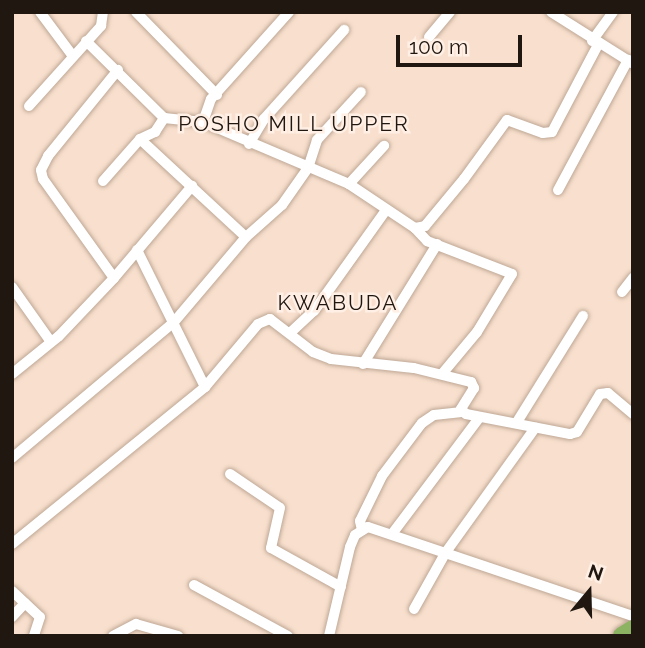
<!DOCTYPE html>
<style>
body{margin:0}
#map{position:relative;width:645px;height:648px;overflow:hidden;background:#f9e0ce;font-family:Raleway,sans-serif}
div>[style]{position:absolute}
.roads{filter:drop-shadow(0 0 2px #bea795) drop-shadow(0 0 2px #bea795)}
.street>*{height:10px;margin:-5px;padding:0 5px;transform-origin:5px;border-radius:5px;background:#fff}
.highway>*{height:18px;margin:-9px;padding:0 9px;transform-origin:9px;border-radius:9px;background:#8cb362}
span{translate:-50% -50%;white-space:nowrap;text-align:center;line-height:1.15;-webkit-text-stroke:5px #ffefe4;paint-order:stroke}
.quarter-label{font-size:21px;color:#1f1710;letter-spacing:2px}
.frame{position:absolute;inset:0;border:14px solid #1f1710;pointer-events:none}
.north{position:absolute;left:554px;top:557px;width:70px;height:70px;-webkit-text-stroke:5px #ffefe4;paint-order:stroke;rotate:19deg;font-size:19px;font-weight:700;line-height:28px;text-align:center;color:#1f1710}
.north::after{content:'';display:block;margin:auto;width:24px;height:32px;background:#1f1710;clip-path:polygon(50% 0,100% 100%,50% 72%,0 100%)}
.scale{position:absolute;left:396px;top:35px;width:126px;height:32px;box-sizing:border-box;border:4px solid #1f1710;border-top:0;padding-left:9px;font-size:21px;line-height:24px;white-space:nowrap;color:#1f1710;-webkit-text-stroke:5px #ffefe4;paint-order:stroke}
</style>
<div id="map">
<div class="roads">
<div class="street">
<div style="left:40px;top:12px;width:54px;rotate:53.3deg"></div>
<div style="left:136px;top:12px;width:116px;rotate:45.7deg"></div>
<div style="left:551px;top:12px;width:96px;rotate:32.2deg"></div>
<div style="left:429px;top:37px;width:33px;rotate:-50deg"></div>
<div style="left:86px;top:41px;width:110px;rotate:44.6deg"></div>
<div style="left:164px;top:118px;width:39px;rotate:6deg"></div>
<div style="left:203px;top:122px;width:159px;rotate:23deg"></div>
<div style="left:349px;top:184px;width:79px;rotate:33.7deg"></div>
<div style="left:415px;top:228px;width:10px;rotate:-11deg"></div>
<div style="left:425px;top:226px;width:61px;rotate:-50.3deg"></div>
<div style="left:464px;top:179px;width:73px;rotate:-53.9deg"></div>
<div style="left:507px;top:120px;width:38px;rotate:20deg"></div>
<div style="left:543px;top:133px;width:9px;rotate:-6deg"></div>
<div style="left:552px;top:132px;width:101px;rotate:-62.2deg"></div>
<div style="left:592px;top:41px;width:36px;rotate:-54deg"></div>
<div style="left:29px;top:106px;width:108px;rotate:-48deg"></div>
<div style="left:101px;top:26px;width:14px;rotate:-82deg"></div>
<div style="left:203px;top:122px;width:24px;rotate:-71deg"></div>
<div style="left:211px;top:99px;width:117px;rotate:-48.1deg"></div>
<div style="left:140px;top:139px;width:144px;rotate:42.8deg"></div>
<div style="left:249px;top:144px;width:29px;rotate:-59deg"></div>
<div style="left:264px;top:119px;width:120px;rotate:-48deg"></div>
<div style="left:103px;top:181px;width:56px;rotate:-48.6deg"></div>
<div style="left:140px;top:139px;width:17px;rotate:-25deg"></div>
<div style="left:155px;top:132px;width:17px;rotate:-57deg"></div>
<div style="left:349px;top:184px;width:52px;rotate:-47.4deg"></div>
<div style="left:558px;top:190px;width:148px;rotate:-61.7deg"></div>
<div style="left:415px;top:228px;width:18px;rotate:47deg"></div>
<div style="left:427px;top:241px;width:91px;rotate:21.2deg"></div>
<div style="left:512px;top:274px;width:68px;rotate:121.1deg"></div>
<div style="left:477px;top:332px;width:55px;rotate:129.8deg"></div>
<div style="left:137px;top:250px;width:153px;rotate:63.6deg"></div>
<div style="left:114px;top:278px;width:122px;rotate:-125.6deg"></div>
<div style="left:43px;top:179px;width:9px;rotate:-103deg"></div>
<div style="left:41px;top:170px;width:16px;rotate:-63deg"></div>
<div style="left:48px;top:156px;width:111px;rotate:-50.9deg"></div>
<div style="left:12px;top:287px;width:67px;rotate:54.7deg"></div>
<div style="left:622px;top:292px;width:18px;rotate:-52deg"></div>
<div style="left:290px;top:333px;width:33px;rotate:-43deg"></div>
<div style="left:314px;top:311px;width:124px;rotate:-54.5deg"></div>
<div style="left:363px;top:364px;width:141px;rotate:-58.3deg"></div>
<div style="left:12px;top:374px;width:60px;rotate:-39deg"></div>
<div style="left:59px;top:336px;width:80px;rotate:-46.5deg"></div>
<div style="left:114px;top:278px;width:121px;rotate:-49.7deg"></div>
<div style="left:517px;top:422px;width:125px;rotate:-58.1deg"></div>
<div style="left:12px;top:458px;width:212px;rotate:-40deg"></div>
<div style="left:174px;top:322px;width:111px;rotate:-49.7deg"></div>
<div style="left:246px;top:237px;width:48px;rotate:-41.6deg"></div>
<div style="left:282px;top:205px;width:45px;rotate:-54.9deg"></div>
<div style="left:308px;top:168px;width:29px;rotate:-72deg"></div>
<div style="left:317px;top:140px;width:65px;rotate:-47.5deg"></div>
<div style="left:230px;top:474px;width:60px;rotate:34.2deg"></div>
<div style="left:280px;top:508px;width:41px;rotate:102.7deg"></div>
<div style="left:271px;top:548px;width:80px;rotate:29.1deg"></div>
<div style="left:362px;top:530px;width:9px;rotate:-103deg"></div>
<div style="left:360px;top:521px;width:50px;rotate:-63.9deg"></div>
<div style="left:382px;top:476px;width:66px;rotate:-53deg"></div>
<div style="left:422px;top:423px;width:14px;rotate:-34deg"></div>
<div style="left:434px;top:415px;width:28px;rotate:-6deg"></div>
<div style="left:392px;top:534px;width:146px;rotate:-53.1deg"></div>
<div style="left:12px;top:544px;width:249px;rotate:-39.1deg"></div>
<div style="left:205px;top:387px;width:82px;rotate:-49.9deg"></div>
<div style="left:258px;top:324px;width:13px;rotate:-23deg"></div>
<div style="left:270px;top:319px;width:54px;rotate:37.5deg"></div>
<div style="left:313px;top:352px;width:19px;rotate:21deg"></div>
<div style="left:331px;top:359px;width:83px;rotate:6.2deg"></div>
<div style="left:414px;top:368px;width:59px;rotate:13.8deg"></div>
<div style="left:471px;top:382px;width:7px;rotate:63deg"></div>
<div style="left:474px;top:388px;width:25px;rotate:122deg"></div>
<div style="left:461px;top:409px;width:7px;rotate:45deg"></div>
<div style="left:466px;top:414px;width:106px;rotate:10.9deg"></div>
<div style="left:570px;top:434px;width:7px;rotate:-16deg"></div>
<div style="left:577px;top:432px;width:44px;rotate:-58.8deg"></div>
<div style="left:600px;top:394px;width:8px;rotate:-7deg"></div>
<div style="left:608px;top:393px;width:33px;rotate:40deg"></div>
<div style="left:194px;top:585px;width:107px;rotate:28.5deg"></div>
<div style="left:12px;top:591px;width:38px;rotate:43deg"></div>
<div style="left:40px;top:617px;width:20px;rotate:108deg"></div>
<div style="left:414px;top:609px;width:65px;rotate:-60.7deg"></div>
<div style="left:446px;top:552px;width:153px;rotate:-54.3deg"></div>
<div style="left:12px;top:617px;width:19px;rotate:-47deg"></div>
<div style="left:113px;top:636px;width:26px;rotate:-28deg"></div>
<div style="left:136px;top:624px;width:44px;rotate:15.9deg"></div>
<div style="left:329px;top:636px;width:91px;rotate:-76.7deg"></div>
<div style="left:350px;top:547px;width:13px;rotate:-67deg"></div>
<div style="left:355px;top:535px;width:15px;rotate:-32deg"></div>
<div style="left:368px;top:527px;width:280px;rotate:18.6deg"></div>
</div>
<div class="highway">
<div style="left:622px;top:636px;width:13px;rotate:-32deg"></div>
</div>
</div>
<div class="quarter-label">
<span style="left:294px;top:124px">POSHO MILL UPPER</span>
<span style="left:338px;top:303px">KWABUDA</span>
</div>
<div class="frame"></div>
<div class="north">N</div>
<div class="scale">100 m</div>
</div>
